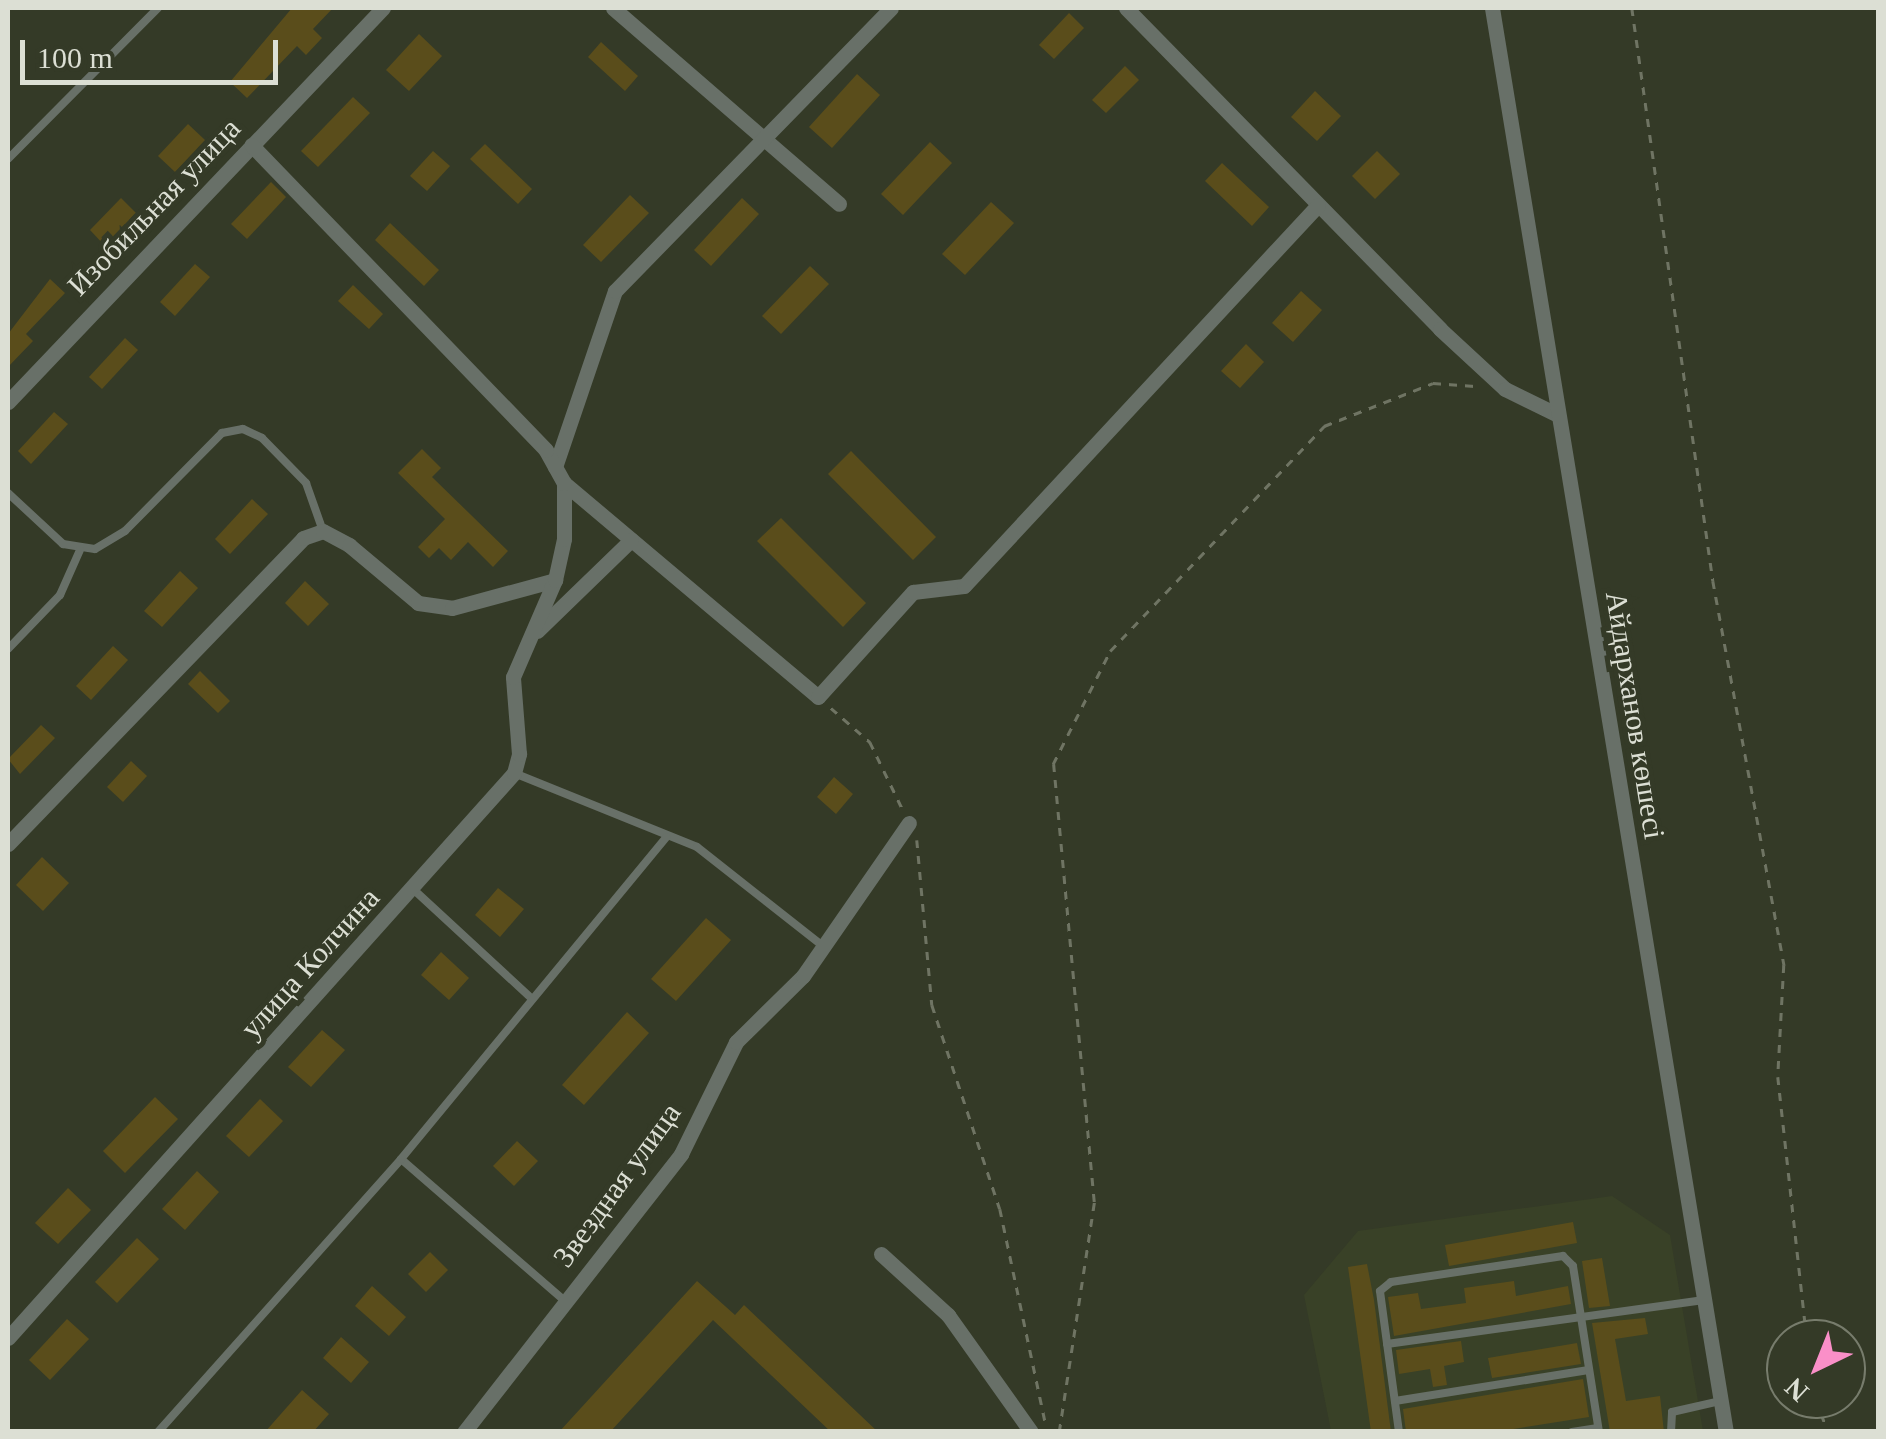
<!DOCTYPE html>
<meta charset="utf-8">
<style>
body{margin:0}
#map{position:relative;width:1886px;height:1439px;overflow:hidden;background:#343a27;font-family:Georgia,serif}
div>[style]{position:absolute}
.built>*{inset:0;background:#394127}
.building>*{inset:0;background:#5a4d1b}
.path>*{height:2.5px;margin-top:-1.25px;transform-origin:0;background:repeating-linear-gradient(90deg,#6f7463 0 8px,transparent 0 16px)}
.service>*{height:8px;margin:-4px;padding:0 4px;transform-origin:4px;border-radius:4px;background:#687068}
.minor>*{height:15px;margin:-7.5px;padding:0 7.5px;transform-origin:7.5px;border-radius:7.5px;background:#687068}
span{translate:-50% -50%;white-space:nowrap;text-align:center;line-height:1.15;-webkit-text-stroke:10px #343a27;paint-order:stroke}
.street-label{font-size:30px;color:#dcdfd4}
.frame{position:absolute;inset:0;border:10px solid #dcdfd4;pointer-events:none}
.north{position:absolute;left:1766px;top:1319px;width:100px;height:100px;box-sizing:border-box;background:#343a27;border:2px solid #777c6c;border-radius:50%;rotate:223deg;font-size:28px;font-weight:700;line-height:40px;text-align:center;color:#dcdfd4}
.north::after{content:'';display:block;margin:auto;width:35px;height:45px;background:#fa8fc8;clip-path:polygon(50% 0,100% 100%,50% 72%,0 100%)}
.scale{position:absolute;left:20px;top:40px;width:258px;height:45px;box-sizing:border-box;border:5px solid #dcdfd4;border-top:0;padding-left:12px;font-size:30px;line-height:35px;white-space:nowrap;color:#dcdfd4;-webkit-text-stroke:8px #343a27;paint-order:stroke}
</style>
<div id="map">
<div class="built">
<div style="clip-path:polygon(1612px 1196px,1670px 1235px,1703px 1431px,1331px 1431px,1304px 1295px,1358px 1231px)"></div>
</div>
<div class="building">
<div style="clip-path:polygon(292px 8px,333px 8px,313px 29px,322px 38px,306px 55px,297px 46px,247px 98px,230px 82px)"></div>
<div style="clip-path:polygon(1069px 13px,1084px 28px,1054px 59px,1039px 45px)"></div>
<div style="clip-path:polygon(419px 34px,442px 56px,409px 91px,386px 70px)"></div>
<div style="clip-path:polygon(601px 42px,638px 76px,625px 91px,588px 57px)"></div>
<div style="clip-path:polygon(1125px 66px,1139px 80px,1106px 113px,1092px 100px)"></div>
<div style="clip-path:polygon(857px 74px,880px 95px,832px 148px,809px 127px)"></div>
<div style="clip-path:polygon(1315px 91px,1341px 116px,1317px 141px,1291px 117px)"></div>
<div style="clip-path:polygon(353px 97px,370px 113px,318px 167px,301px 151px)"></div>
<div style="clip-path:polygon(188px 124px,205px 140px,175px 172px,158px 156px)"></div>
<div style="clip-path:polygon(930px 142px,952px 163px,903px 215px,881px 194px)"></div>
<div style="clip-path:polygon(485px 144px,532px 189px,518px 204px,470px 159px)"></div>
<div style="clip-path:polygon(433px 151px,450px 166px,427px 191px,410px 176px)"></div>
<div style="clip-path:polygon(1377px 151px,1400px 174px,1375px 199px,1352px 176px)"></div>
<div style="clip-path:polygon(1222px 163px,1269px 207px,1252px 226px,1205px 181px)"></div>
<div style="clip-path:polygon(271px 182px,286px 197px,247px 239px,231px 224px)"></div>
<div style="clip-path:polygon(630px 195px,649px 213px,601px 262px,583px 245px)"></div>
<div style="clip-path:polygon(121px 198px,137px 214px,105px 246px,90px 230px)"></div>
<div style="clip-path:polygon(742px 198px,759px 214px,711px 266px,694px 250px)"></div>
<div style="clip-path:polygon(991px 202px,1014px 223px,965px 275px,942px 254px)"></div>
<div style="clip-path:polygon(390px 223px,439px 270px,424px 286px,375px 240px)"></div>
<div style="clip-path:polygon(195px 264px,210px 277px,175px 316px,160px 302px)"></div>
<div style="clip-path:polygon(810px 266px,829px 284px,781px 334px,762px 316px)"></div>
<div style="clip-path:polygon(50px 279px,65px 293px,26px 334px,33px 341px,8px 367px,8px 334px)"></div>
<div style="clip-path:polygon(353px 285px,383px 314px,369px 329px,338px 301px)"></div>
<div style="clip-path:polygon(1301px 291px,1322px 310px,1293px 342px,1272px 323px)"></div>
<div style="clip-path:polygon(125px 338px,138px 350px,102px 389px,89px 377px)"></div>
<div style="clip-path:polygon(1246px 344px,1264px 362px,1240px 388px,1221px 371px)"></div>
<div style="clip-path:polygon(54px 412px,68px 424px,31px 464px,18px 451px)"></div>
<div style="clip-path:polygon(422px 449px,441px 468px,432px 477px,508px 551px,493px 567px,468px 542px,451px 560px,439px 548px,429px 558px,418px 547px,445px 519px,398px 473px)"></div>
<div style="clip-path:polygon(851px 451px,936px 537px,913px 560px,828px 474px)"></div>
<div style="clip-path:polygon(252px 499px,268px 514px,230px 554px,215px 539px)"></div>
<div style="clip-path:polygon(781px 518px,866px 603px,843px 627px,757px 541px)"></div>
<div style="clip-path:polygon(180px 571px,198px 588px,162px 627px,144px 611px)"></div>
<div style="clip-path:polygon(305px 581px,329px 604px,308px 626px,285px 603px)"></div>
<div style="clip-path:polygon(113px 646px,128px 660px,91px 700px,76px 686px)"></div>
<div style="clip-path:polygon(200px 671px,230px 701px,218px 713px,188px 684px)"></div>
<div style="clip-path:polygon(41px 725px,55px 738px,20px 774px,8px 759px)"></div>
<div style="clip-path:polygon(131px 761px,147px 776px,123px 802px,107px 787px)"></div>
<div style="clip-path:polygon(834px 777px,853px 794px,836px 814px,817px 797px)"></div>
<div style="clip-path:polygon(42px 857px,69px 883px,43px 911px,16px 885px)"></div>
<div style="clip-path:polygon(498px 888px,524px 909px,500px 937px,475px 915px)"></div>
<div style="clip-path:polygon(706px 918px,731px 940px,676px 1001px,651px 979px)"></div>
<div style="clip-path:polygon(441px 952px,469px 978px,449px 1000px,421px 975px)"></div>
<div style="clip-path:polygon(627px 1012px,649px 1033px,584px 1105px,562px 1085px)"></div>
<div style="clip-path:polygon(322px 1030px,345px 1050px,311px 1087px,288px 1067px)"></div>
<div style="clip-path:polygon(155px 1097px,178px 1119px,125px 1173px,103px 1151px)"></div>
<div style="clip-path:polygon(260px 1099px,283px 1121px,249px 1157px,226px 1136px)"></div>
<div style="clip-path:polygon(517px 1141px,538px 1161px,514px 1186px,493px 1166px)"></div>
<div style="clip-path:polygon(197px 1171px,219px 1192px,185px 1230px,162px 1209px)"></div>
<div style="clip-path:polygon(68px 1188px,91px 1210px,58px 1244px,35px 1223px)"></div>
<div style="clip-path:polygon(1573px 1222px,1577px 1243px,1449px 1266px,1445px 1245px)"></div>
<div style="clip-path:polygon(137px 1238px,159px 1259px,117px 1303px,95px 1282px)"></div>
<div style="clip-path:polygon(430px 1252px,448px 1270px,426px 1292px,408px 1274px)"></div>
<div style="clip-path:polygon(1602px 1258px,1610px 1306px,1589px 1308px,1582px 1261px)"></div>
<div style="clip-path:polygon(1367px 1264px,1374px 1300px,1391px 1432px,1371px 1432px,1348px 1267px)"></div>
<div style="clip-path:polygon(697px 1281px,735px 1315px,744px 1305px,878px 1432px,831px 1432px,713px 1320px,610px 1432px,559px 1432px)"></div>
<div style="clip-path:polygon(1514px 1281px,1516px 1296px,1568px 1286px,1571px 1304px,1394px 1336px,1388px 1297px,1418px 1293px,1421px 1309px,1466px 1303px,1464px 1288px)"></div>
<div style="clip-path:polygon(372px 1286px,406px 1317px,389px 1336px,355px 1306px)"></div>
<div style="clip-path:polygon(1645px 1318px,1648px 1334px,1615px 1339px,1626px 1401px,1660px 1396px,1664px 1432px,1610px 1432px,1592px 1323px)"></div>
<div style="clip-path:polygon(67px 1319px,89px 1339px,50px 1380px,29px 1360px)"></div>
<div style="clip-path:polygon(341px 1337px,369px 1362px,351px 1383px,323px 1358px)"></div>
<div style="clip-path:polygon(1461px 1341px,1464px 1362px,1444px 1366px,1447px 1385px,1433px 1387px,1430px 1369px,1399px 1374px,1396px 1350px)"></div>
<div style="clip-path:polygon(1577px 1343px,1581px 1364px,1492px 1378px,1488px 1358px)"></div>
<div style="clip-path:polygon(1583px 1379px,1589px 1417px,1494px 1432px,1406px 1432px,1403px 1409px)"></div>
<div style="clip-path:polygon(302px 1390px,329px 1414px,313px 1432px,265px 1432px)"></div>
</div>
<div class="path">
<div style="left:1632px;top:8px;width:579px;rotate:81.95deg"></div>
<div style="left:1713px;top:581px;width:391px;rotate:79.5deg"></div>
<div style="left:1784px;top:965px;width:112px;rotate:93.1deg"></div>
<div style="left:1778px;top:1077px;width:264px;rotate:83.7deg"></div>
<div style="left:831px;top:708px;width:52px;rotate:41.1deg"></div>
<div style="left:870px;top:742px;width:76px;rotate:64.1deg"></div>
<div style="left:917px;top:840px;width:166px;rotate:84.8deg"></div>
<div style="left:932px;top:1005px;width:215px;rotate:71.6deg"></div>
<div style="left:1000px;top:1209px;width:216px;rotate:78deg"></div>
<div style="left:1816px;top:1399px;width:35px;rotate:70deg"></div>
<div style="left:1059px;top:1432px;width:233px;rotate:-81.3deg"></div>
<div style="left:1094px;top:1202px;width:440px;rotate:-95.3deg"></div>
<div style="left:1053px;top:764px;width:127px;rotate:-63.2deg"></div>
<div style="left:1110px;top:651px;width:311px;rotate:-46.4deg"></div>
<div style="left:1324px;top:426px;width:117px;rotate:-21.5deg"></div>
<div style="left:1433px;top:383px;width:42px;rotate:4.1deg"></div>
</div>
<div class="service">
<div style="left:8px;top:159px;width:213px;rotate:-45.2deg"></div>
<div style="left:8px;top:493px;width:75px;rotate:42.8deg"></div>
<div style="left:63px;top:544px;width:32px;rotate:9deg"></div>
<div style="left:95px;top:549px;width:35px;rotate:-31deg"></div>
<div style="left:125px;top:531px;width:138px;rotate:-45.3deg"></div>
<div style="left:222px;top:433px;width:21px;rotate:-11deg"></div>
<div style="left:243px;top:429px;width:21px;rotate:25deg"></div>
<div style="left:262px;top:438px;width:63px;rotate:45.6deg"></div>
<div style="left:306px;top:483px;width:51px;rotate:70.5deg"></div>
<div style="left:8px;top:649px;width:75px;rotate:-46.1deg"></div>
<div style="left:60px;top:595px;width:49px;rotate:-66deg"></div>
<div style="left:514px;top:773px;width:197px;rotate:22deg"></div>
<div style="left:697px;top:847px;width:162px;rotate:38.2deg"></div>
<div style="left:413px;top:889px;width:162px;rotate:42.7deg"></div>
<div style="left:401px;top:1159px;width:218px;rotate:40.9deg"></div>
<div style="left:1387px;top:1344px;width:320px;rotate:-7.9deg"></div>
<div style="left:1395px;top:1401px;width:196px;rotate:-9.1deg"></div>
<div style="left:158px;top:1432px;width:365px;rotate:-48.3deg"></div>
<div style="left:401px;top:1159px;width:417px;rotate:-50.5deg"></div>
<div style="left:1399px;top:1432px;width:142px;rotate:-97.7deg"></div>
<div style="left:1380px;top:1291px;width:14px;rotate:-39deg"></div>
<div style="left:1391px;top:1282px;width:174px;rotate:-8.6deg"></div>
<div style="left:1563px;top:1256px;width:14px;rotate:45deg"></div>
<div style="left:1573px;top:1266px;width:168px;rotate:81.1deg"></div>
<div style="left:1572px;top:1432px;width:26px;rotate:-9deg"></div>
<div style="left:1671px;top:1432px;width:20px;rotate:-87deg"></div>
<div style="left:1672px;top:1412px;width:49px;rotate:-12.9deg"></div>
</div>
<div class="minor">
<div style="left:613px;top:8px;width:299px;rotate:40.9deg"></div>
<div style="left:1126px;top:8px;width:449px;rotate:45.6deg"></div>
<div style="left:1440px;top:329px;width:88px;rotate:42.7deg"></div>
<div style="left:1505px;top:389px;width:59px;rotate:26.1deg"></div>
<div style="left:1492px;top:8px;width:1443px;rotate:80.67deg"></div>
<div style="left:8px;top:402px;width:544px;rotate:-46.42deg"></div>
<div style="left:555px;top:467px;width:186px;rotate:-71.2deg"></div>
<div style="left:615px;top:291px;width:395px;rotate:-45.7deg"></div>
<div style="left:564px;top:483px;width:332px;rotate:40.1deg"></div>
<div style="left:818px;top:697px;width:142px;rotate:-47.9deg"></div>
<div style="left:913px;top:592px;width:51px;rotate:-6.7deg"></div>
<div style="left:964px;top:586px;width:520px;rotate:-47.1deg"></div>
<div style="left:537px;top:631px;width:131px;rotate:-44.1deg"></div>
<div style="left:8px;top:844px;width:425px;rotate:-46deg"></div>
<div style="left:303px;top:538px;width:21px;rotate:-19deg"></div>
<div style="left:323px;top:531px;width:30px;rotate:28deg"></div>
<div style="left:349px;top:545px;width:90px;rotate:40deg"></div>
<div style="left:418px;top:603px;width:34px;rotate:8deg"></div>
<div style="left:452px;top:608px;width:107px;rotate:-15.2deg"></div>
<div style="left:881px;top:1254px;width:91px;rotate:42.3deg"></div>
<div style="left:948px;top:1315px;width:143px;rotate:54.6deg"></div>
<div style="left:8px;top:1338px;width:758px;rotate:-48.15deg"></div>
<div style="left:514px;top:773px;width:20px;rotate:-75deg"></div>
<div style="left:519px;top:754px;width:77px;rotate:-94.5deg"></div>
<div style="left:513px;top:677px;width:106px;rotate:-66.6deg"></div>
<div style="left:555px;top:580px;width:42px;rotate:-77.6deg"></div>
<div style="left:564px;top:539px;width:56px;rotate:-90deg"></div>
<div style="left:564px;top:483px;width:38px;rotate:-119deg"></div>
<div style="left:546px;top:450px;width:424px;rotate:-134deg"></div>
<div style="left:464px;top:1432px;width:353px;rotate:-52deg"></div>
<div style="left:681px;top:1154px;width:125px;rotate:-63.8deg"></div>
<div style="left:736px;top:1042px;width:94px;rotate:-44.6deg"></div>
<div style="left:803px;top:976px;width:186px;rotate:-55.3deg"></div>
</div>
<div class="street-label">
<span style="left:154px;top:207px;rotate:-46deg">Изобильная улица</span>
<span style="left:1635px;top:715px;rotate:81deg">Айдарханов көшесі</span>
<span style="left:310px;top:963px;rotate:-48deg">улица Колчина</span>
<span style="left:617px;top:1185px;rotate:-54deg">Звездная улица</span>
</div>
<div class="frame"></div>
<div class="north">N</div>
<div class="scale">100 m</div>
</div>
